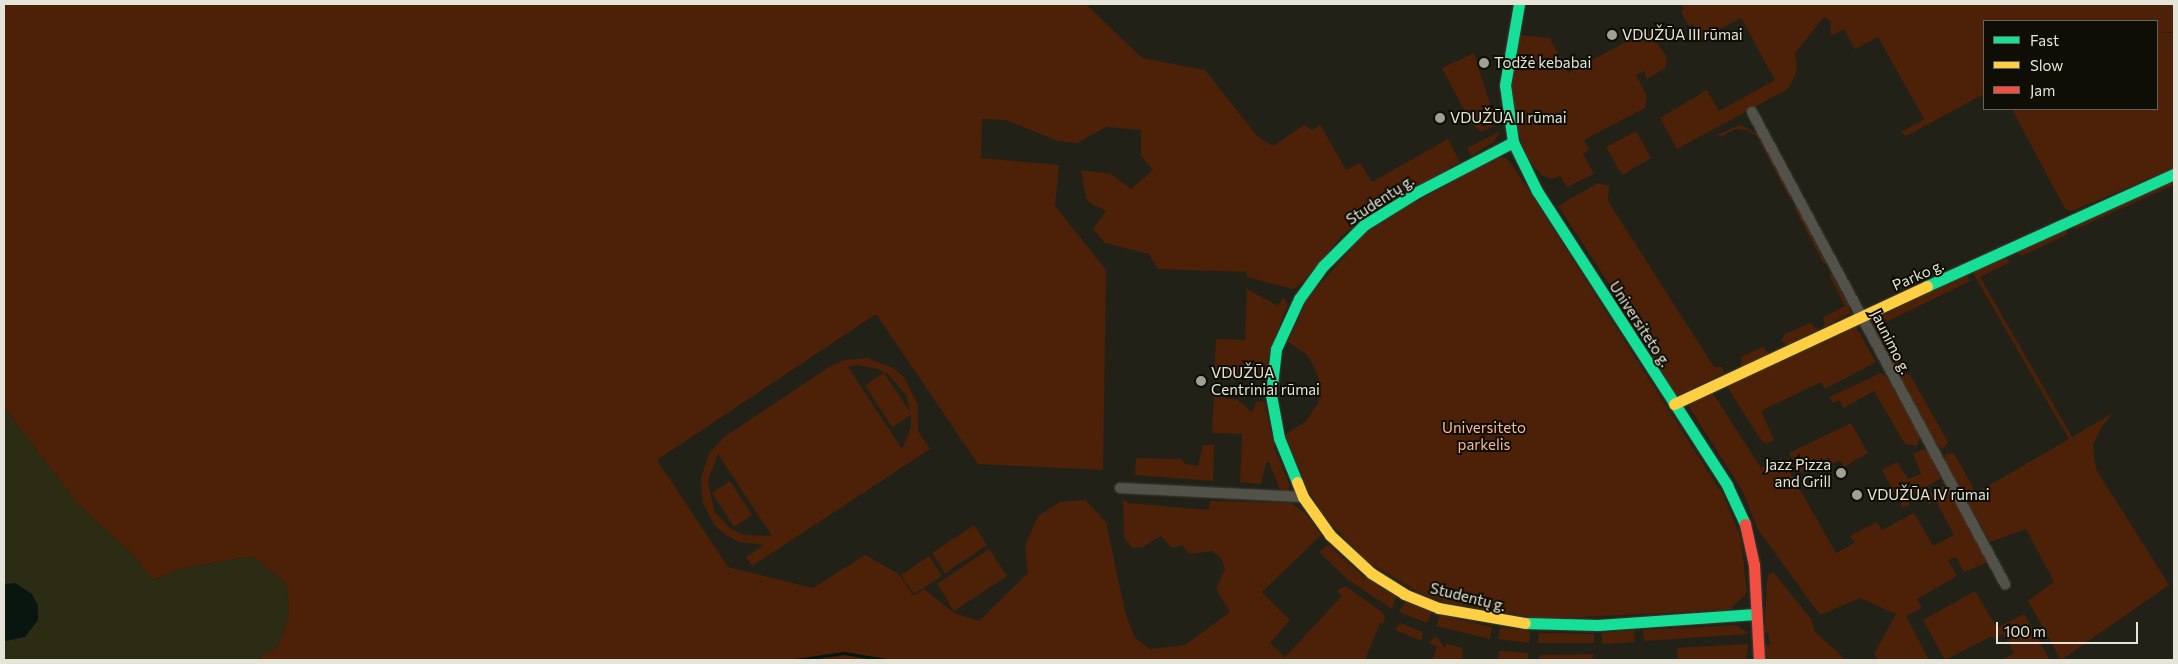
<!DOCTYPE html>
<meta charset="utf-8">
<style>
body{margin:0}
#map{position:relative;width:2178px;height:664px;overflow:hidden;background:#222117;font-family:Commissioner,sans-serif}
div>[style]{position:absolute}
.built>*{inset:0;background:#2c2b14}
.green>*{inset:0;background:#4c2107}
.water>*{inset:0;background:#09150f}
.stream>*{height:3px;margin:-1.5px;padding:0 1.5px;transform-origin:1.5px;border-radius:1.5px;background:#09150f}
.roads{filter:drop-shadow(0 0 1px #3f3e37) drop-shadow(0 0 1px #3f3e37)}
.street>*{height:10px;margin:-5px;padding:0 5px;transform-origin:5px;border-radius:5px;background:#52524a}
.fast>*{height:11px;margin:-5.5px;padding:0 5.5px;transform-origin:5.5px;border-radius:5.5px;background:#16e098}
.slow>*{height:11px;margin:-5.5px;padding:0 5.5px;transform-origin:5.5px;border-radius:5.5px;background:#ffcf43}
.jam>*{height:11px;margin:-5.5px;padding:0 5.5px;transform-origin:5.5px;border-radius:5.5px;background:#f24e42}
.dots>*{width:14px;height:14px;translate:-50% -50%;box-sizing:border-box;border:2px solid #0e0e06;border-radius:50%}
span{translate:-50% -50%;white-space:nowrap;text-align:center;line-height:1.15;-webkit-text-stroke:4px #0e0e06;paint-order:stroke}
.poi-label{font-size:15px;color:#e5e4d9}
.left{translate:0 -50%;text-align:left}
.right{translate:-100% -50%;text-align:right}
.street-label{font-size:15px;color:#e5e4d9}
.park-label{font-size:15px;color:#fbb697}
.frame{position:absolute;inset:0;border:5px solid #e5e4d9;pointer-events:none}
.legend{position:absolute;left:1983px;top:20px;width:175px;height:90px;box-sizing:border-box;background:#0e0e06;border:1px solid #64645a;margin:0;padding:6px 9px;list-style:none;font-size:15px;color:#e5e4d9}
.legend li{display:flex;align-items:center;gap:10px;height:25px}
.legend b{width:25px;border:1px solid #64645a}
.scale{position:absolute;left:1996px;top:622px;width:142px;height:22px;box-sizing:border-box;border:2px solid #e5e4d9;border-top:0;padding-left:6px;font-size:15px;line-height:18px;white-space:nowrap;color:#e5e4d9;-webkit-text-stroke:4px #0e0e06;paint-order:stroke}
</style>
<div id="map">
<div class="built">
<div style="clip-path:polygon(4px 407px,78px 504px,136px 558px,153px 580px,182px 568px,253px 556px,287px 584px,289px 615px,279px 645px,256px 660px,4px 660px)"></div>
</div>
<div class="green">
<div style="clip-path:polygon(4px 4px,1086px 4px,1142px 58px,1205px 70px,1257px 136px,1273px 146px,1304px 125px,1313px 130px,1320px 124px,1346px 170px,1360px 163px,1372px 182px,1448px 139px,1460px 162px,1364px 217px,1341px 237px,1299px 286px,1292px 289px,1247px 277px,1247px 272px,1158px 269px,1149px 254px,1105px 243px,1093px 229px,1106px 211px,1090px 203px,1086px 198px,1081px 170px,1111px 174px,1131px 189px,1153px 170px,1141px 156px,1141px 130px,1106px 127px,1077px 143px,1058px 141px,1006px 120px,982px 119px,981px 158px,1059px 165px,1055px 206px,1106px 270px,1103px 470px,978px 464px,876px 314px,657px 460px,728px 567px,813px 588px,865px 555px,899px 574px,913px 596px,924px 589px,954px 613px,979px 621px,1028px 573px,1025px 545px,1038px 516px,1060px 502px,1085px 500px,1106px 522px,1125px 612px,1135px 638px,1150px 649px,1185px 645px,1230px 612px,1216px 589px,1225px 569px,1221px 558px,1212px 551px,1190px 554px,1182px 545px,1174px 548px,1170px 546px,1161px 536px,1143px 547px,1132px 548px,1124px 537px,1123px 499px,1128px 503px,1209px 510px,1210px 501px,1291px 503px,1304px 512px,1321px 535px,1262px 592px,1290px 620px,1270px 643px,1285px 657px,1342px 596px,1337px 591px,1345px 586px,1382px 612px,1385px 617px,1383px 624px,1380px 623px,1365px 660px,256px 660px,279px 645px,289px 615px,287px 584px,253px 556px,182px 568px,153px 580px,136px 558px,78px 504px,4px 407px)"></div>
<div style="clip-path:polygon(1681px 4px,2174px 4px,2174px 32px,2157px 33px,2174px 33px,2174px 168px,2072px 211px,2065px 209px,2012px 109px,2157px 109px,2157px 21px,1984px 21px,1984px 94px,1906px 136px,1901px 132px,1924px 119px,1878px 37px,1855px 49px,1844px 29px,1831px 36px,1831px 21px,1824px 17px,1795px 53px,1797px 71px,1788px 89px,1677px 149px,1660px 118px,1707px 90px,1719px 111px,1775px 80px,1741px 18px,1701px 39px,1693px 24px,1689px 26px,1681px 12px,1684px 9px)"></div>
<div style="clip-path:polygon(1648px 30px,1667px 57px,1665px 68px,1647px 79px,1644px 71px,1636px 75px,1647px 96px,1645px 108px,1584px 140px,1589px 150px,1583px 154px,1594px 174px,1567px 187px,1560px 176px,1552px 179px,1541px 175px,1528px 159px,1515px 125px,1511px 79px,1520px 35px,1550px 38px,1568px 73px)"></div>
<div style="clip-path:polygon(1474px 53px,1495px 120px,1495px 125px,1481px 132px,1471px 123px,1442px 68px)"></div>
<div style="clip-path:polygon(1741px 125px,1759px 135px,1791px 196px,1790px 199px,1757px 136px,1746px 130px,1735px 129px,1720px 137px,1718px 134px)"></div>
<div style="clip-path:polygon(1500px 131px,1494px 142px,1471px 156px,1467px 148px)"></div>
<div style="clip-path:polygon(1636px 131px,1651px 158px,1622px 175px,1606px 147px)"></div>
<div style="clip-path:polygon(1497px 157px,1506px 158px,1513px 166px,1723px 495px,1741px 538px,1747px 593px,1729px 610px,1541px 619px,1444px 602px,1418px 592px,1365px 560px,1323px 515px,1307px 488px,1285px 435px,1305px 422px,1319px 402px,1318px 376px,1313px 365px,1306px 354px,1288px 342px,1307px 299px,1364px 234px,1403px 209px)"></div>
<div style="clip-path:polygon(2174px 180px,2174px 185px,2076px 229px,2073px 224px)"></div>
<div style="clip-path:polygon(1598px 183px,1609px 186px,1608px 201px,1714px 367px,1722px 367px,1724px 373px,1679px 395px,1675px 393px,1652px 357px,1655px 354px,1558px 206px)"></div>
<div style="clip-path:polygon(1794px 208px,1798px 209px,1826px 263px,1824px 264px)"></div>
<div style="clip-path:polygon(2066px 227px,2068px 234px,2022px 256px,2017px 253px)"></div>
<div style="clip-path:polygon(2004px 256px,2010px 262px,1980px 277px,2072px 437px,2113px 413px,2101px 428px,2093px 445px,2096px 469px,2169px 585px,2061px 660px,2028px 601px,2054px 582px,2026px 529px,1990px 542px,1944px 459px,1946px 454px,1954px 453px,1976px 493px,2069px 439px,1972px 271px)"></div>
<div style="clip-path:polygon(1832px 274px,1850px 308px,1850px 313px,1825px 327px,1823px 317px,1845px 306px,1829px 275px)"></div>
<div style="clip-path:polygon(1966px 274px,1970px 281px,1882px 324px,1902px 361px,1895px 368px,1871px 321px)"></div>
<div style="clip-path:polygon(1247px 289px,1278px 306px,1283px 297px,1288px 304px,1269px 352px,1266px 373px,1258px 373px,1253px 366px,1236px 375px,1214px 376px,1216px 339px,1245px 340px)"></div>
<div style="clip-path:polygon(1810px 323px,1818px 330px,1787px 346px,1781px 340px,1785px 334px)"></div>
<div style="clip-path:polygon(1856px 327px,1876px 362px,1825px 389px,1821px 382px,1761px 411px,1774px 440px,1767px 444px,1761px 440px,1728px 388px,1730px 383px)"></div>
<div style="clip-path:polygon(1763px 347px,1769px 354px,1741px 367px,1741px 357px)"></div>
<div style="clip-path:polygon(evenodd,867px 358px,893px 368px,904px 377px,918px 405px,918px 431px,930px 449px,752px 566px,746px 557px,764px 545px,739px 542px,726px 535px,715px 526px,703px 503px,701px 478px,709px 454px,724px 437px,829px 367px,844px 360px,867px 358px,857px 365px,878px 369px,888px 374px,906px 395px,911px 413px,884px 373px,865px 385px,892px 427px,911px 415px,911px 428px,902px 449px,848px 367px,857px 365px,867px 358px,718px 454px,772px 536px,743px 535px,731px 529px,714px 511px,708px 480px,718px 454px)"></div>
<div style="clip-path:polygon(1899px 372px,1910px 375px,1948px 442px,1943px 449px,1938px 447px,1897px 376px)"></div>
<div style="clip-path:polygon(1881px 373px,1886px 376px,1920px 436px,1917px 446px,1905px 444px,1874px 391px,1844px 408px,1839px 400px,1833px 403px,1829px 397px)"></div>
<div style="clip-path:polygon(1711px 390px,1761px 468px,1782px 458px,1836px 553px,1855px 543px,1850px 536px,1876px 522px,1882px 530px,1914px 513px,1933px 546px,1954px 535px,1936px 501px,1929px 505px,1926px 500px,1929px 494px,1943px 486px,1948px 488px,1989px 562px,1964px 572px,1956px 557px,1948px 560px,1957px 576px,1917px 599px,1922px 608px,1906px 616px,1929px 660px,1878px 660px,1874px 654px,1896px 614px,1860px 598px,1820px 615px,1757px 528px,1743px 492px,1689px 407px,1690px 403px)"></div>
<div style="clip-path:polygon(1214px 396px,1238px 400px,1252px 412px,1256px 402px,1264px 401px,1275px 450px,1290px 486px,1287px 491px,1281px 492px,1269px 462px,1266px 463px,1261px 484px,1240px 482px,1242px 434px,1212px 433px)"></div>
<div style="clip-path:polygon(1851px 423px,1868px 453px,1844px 467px,1840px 460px,1832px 464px,1829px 458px,1801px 473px,1789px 453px)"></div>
<div style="clip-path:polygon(1203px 445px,1214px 445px,1213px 481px,1135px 475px,1136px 458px,1181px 459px,1185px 464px,1198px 466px)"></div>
<div style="clip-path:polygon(1924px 449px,1928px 451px,1941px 478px,1907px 499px,1910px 505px,1903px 508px,1882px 470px,1897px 462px,1908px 479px,1921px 474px,1913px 454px)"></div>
<div style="clip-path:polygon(730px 481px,752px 515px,734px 527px,712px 493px)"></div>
<div style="clip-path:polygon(974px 525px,987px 545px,945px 573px,932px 553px)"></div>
<div style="clip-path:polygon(1328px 545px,1362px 575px,1396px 597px,1392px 609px,1347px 579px,1319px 552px)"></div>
<div style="clip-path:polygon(989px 549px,1007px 576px,954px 611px,937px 584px)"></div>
<div style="clip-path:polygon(929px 556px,942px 576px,914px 594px,901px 575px)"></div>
<div style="clip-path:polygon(1773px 572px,1811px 619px,1815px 632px,1843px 657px,1842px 660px,1765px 660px,1764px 646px,1770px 644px,1768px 633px,1764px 632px,1767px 583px,1768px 575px)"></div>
<div style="clip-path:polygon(1975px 591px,1997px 628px,2024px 614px,2050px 660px,2002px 660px,2014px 653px,2003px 634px,1994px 639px,1992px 636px,1945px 660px,1923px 620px)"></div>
<div style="clip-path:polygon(1405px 602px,1432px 612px,1427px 623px,1399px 612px)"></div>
<div style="clip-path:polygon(1440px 615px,1492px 627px,1490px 639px,1436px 626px)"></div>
<div style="clip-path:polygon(1400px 623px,1423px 632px,1422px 641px,1395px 630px)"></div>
<div style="clip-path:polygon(1737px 625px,1749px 634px,1644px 641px,1643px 630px)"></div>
<div style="clip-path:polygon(1500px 628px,1530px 631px,1529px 643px,1498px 639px)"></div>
<div style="clip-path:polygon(1634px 630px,1635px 642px,1603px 644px,1601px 633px)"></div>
<div style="clip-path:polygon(1539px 633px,1594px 634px,1594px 643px,1538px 643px)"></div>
<div style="clip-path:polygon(1436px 636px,1445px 648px,1447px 644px,1463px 648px,1462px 660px,1432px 660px,1437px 647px,1429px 643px)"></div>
<div style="clip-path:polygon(1748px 644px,1746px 660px,1678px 660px,1677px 648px)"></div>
<div style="clip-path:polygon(1499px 651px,1528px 653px,1528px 660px,1498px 659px)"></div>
<div style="clip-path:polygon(1594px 654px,1592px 660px,1538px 660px,1540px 655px)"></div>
</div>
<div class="water">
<div style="clip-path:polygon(15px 583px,32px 594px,38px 606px,38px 620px,25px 637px,5px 641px,4px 584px)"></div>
</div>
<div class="stream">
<div style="left:795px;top:660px;width:49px;rotate:-8.1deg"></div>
<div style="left:844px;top:653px;width:43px;rotate:9.5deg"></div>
</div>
<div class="roads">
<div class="street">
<div style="left:1752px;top:112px;width:536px;rotate:61.81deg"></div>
<div style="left:1120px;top:488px;width:183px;rotate:2.8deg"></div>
</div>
<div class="fast">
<div style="left:1519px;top:4px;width:82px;rotate:99.8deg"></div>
<div style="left:1505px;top:85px;width:58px;rotate:82deg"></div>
<div style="left:1513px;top:142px;width:55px;rotate:63.9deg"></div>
<div style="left:1537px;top:191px;width:350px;rotate:57.1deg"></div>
<div style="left:1727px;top:485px;width:43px;rotate:65.2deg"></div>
<div style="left:1927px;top:286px;width:271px;rotate:-24.4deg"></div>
<div style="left:1297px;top:482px;width:48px;rotate:-112.2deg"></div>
<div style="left:1279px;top:438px;width:44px;rotate:-100.5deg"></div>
<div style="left:1271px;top:395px;width:46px;rotate:-83.8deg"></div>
<div style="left:1276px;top:349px;width:55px;rotate:-65.3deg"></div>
<div style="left:1299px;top:299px;width:41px;rotate:-54deg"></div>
<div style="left:1323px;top:266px;width:58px;rotate:-45deg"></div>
<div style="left:1364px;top:225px;width:65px;rotate:-31.7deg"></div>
<div style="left:1419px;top:191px;width:106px;rotate:-27.5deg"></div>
<div style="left:1525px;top:623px;width:73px;rotate:1.6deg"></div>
<div style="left:1598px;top:625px;width:158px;rotate:-4deg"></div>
</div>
<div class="slow">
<div style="left:1674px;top:404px;width:279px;rotate:-25deg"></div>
<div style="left:1297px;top:482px;width:16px;rotate:68deg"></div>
<div style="left:1303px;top:497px;width:47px;rotate:54.6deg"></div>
<div style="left:1330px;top:535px;width:56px;rotate:42.8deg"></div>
<div style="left:1371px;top:573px;width:39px;rotate:32deg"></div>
<div style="left:1404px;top:594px;width:38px;rotate:22deg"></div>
<div style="left:1439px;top:608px;width:87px;rotate:9.9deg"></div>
</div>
<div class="jam">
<div style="left:1745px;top:524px;width:42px;rotate:77.6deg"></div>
<div style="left:1754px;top:565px;width:95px;rotate:87deg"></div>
</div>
</div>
<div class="dots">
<div style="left:1612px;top:35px;background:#a1a095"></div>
<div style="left:1484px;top:63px;background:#a1a095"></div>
<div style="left:1440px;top:118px;background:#a1a095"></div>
<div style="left:1201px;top:381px;background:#a1a095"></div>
<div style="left:1841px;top:473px;background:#a1a095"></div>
<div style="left:1857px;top:495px;background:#a1a095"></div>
</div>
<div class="poi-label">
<span class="left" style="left:1622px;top:35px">VDUŽŪA III rūmai</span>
<span class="left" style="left:1494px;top:63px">Todžė kebabai</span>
<span class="left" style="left:1450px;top:118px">VDUŽŪA II rūmai</span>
<span class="left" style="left:1211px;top:381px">VDUŽŪA<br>Centriniai rūmai</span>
<span class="right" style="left:1831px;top:473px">Jazz Pizza<br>and Grill</span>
<span class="left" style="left:1867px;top:495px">VDUŽŪA IV rūmai</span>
</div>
<div class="street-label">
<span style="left:1380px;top:200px;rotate:-33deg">Studentų g.</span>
<span style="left:1918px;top:275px;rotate:-24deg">Parko g.</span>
<span style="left:1640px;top:324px;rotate:57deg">Universiteto g.</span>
<span style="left:1891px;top:342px;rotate:63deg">Jaunimo g.</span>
<span style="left:1468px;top:597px;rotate:14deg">Studentų g.</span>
</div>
<div class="park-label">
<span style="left:1484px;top:436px">Universiteto<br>parkelis</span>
</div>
<div class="frame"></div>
<ul class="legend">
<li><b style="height:6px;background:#16e098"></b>Fast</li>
<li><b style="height:6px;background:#ffcf43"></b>Slow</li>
<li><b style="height:6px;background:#f24e42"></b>Jam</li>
</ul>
<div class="scale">100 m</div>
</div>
